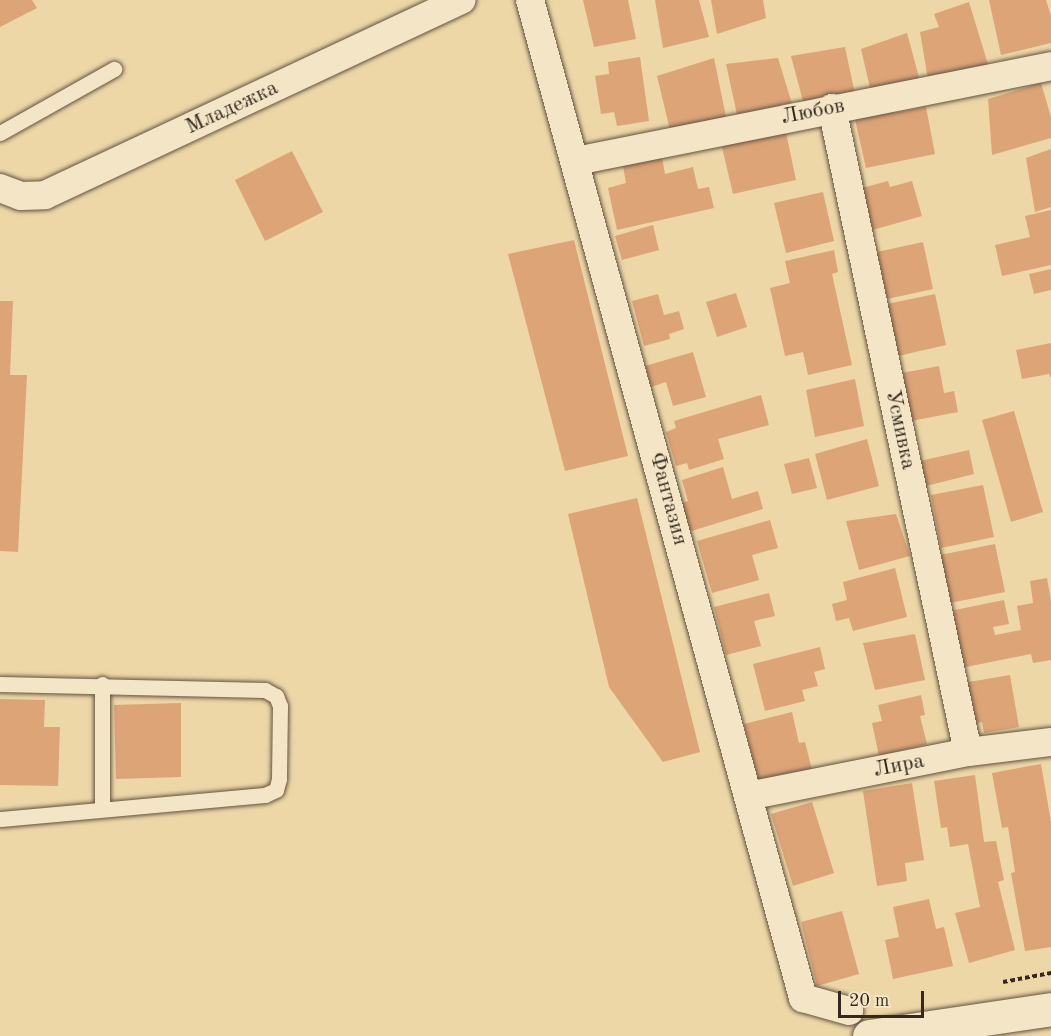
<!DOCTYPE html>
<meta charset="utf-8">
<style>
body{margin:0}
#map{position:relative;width:1051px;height:1036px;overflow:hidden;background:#edd7a7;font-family:"Old Standard TT",serif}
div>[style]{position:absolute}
.building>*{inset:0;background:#dca477}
.path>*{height:4px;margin-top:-2px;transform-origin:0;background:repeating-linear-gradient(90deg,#352820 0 4.5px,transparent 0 7.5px)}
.roads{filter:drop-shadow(0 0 2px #635442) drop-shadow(0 0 2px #635442)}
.service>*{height:15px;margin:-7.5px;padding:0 7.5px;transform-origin:7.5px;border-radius:7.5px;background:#f3e5c6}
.minor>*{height:28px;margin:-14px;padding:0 14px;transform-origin:14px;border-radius:14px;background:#f3e5c6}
.secondary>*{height:33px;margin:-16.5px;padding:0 16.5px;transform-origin:16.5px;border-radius:16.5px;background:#f3e5c6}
span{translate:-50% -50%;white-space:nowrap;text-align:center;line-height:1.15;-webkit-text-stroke:4.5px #f3e5c6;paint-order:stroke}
.street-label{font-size:22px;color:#352820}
.scale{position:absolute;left:838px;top:991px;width:86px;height:27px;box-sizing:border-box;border:3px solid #352820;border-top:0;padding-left:8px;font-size:18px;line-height:21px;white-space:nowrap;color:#352820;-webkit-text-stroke:4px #f3e5c6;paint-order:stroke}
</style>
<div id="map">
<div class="building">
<div style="clip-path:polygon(0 0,32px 0,37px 8px,0 27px)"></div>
<div style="clip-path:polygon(583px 0,628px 0,636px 39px,594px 47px)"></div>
<div style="clip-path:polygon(655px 0,699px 0,709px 37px,663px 48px)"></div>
<div style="clip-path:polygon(711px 0,763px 0,766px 18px,717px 34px)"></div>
<div style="clip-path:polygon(989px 0,1046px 0,1051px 16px,1051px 43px,1001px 55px)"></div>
<div style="clip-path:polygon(969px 2px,990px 71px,928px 79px,920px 32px,939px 27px,934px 14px)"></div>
<div style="clip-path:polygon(907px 33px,920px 81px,871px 92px,861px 49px)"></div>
<div style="clip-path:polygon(845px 47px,855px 94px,804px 105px,791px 56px)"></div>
<div style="clip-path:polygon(640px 57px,649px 121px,617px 126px,614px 112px,601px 114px,595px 76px,609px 74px,608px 62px)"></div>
<div style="clip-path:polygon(714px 58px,726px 117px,671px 134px,657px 76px)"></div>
<div style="clip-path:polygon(778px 58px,793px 107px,738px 119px,726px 64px)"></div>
<div style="clip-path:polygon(1041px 83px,1051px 117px,1051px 138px,992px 155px,988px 99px)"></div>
<div style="clip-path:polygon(893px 107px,894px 113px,926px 107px,935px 154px,866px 168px,854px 115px)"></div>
<div style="clip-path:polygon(785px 128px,796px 180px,733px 194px,721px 143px)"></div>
<div style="clip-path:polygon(1051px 149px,1051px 207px,1035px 212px,1026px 158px)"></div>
<div style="clip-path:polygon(292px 151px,323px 212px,265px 241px,235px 180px)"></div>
<div style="clip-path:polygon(662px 157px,665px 174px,693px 167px,698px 189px,709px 187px,714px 208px,617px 230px,608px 188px,626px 183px,623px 166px)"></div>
<div style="clip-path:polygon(888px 181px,890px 187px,912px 181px,922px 216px,869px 231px,858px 189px)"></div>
<div style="clip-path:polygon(823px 192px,834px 241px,786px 253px,774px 203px)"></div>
<div style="clip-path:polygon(1051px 210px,1051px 265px,1002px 276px,995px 245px,1030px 237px,1025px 216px)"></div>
<div style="clip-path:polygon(653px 225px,659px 250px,622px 260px,615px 236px)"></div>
<div style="clip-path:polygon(574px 240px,628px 456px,565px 471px,508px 254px)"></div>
<div style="clip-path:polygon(923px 242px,933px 289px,887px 299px,877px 252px)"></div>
<div style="clip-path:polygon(834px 250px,838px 272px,832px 274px,852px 365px,808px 375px,803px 352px,785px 356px,770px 288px,790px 283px,785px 261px)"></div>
<div style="clip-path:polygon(1051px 269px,1051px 290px,1034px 294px,1029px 274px)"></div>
<div style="clip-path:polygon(736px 293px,747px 327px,717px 337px,706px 302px)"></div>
<div style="clip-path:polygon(658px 294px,664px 315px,679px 311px,684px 329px,669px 334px,670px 339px,644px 346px,632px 301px)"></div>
<div style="clip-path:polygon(935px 294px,946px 345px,898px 356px,887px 304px)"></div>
<div style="clip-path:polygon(0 301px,13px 301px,10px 375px,27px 375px,18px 552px,0 551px)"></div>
<div style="clip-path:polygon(1051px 343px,1051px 379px,1049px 374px,1022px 379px,1016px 350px)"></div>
<div style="clip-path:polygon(693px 352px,706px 397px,673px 406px,666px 382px,651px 387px,645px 366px)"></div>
<div style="clip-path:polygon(939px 366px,944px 393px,954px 391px,958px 412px,911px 421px,902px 373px)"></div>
<div style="clip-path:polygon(855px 379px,864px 426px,815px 437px,806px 390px)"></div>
<div style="clip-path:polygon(761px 395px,769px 425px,718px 439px,724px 459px,689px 470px,687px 463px,676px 466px,666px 432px,676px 428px,674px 421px)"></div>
<div style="clip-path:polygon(1014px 411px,1043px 512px,1011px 522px,982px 420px)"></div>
<div style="clip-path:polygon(867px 439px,879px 486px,827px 500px,815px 454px)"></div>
<div style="clip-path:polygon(969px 450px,974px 474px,926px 486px,920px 461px)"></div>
<div style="clip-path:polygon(809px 458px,817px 488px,792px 494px,784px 464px)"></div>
<div style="clip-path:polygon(723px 467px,732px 499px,758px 491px,763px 509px,685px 533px,677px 505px,688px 501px,682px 480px)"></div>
<div style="clip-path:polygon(983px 485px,994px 537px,941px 548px,931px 495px)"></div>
<div style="clip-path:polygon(637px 498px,700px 752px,663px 762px,609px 687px,568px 514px)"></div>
<div style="clip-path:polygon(896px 514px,910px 556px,859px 570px,846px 521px)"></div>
<div style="clip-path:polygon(770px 520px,778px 548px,752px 555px,759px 580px,712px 593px,697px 541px)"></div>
<div style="clip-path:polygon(995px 544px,1005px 592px,950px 603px,940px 555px)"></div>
<div style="clip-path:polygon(895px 568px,907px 617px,853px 631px,849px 618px,836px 621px,832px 604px,847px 600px,843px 582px)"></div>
<div style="clip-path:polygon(1047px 578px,1051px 601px,1051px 660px,1033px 663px,1031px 654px,956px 669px,945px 612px,1004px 600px,1009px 624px,993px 627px,995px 635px,1021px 630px,1017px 606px,1033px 603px,1030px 581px)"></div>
<div style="clip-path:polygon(769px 593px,775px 616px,754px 621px,761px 646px,726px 655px,714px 607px)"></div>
<div style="clip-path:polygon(915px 634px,925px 680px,875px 690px,863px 643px)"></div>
<div style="clip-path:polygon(820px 647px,825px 669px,814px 672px,818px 686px,802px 690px,805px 701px,765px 711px,753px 664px)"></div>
<div style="clip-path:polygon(1010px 675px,1019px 727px,984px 733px,982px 722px,970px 725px,963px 683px)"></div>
<div style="clip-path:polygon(921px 695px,925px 715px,920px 716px,927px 744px,879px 756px,872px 723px,882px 721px,878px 705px)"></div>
<div style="clip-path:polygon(0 699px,45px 700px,44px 727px,60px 727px,58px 786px,0 785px)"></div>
<div style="clip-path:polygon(181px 703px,181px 777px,116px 779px,114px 705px)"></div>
<div style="clip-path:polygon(792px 712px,799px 743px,805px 742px,812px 770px,759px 783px,744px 724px)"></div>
<div style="clip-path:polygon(1041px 764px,1051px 822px,1051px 947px,1025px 951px,1011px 873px,1015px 872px,1008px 827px,1002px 828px,992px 773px)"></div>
<div style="clip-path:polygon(975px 775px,984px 842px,996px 841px,1004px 880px,998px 882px,1015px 950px,969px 963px,955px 913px,980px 907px,968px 844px,950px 847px,947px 827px,941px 828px,934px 781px)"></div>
<div style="clip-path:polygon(912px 783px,924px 860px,905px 863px,907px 881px,877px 886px,863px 791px)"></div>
<div style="clip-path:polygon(812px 802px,834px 873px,793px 886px,771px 814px)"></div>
<div style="clip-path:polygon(929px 899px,936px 929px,944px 927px,953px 966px,893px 979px,885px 940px,899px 937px,893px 907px)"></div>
<div style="clip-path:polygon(842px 911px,859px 974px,817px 986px,801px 922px)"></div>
</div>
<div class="path">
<div style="left:1003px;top:982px;width:49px;rotate:-10.6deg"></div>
</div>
<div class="roads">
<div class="service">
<div style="left:0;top:133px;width:131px;rotate:-29.3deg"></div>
<div style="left:0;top:684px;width:265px;rotate:1.3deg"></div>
<div style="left:265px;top:690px;width:13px;rotate:29deg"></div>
<div style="left:276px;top:696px;width:11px;rotate:68deg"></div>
<div style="left:280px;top:706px;width:73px;rotate:90.8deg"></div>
<div style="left:279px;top:779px;width:11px;rotate:105deg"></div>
<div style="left:276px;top:790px;width:12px;rotate:156deg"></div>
<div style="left:265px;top:795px;width:266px;rotate:174.8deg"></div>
<div style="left:102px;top:684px;width:124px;rotate:90deg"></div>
</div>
<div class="minor">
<div style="left:530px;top:0;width:1035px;rotate:74.7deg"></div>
<div style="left:803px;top:998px;width:48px;rotate:15.8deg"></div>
<div style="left:832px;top:108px;width:658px;rotate:78.08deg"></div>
<div style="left:576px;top:161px;width:484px;rotate:-11.3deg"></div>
<div style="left:0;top:188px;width:22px;rotate:21deg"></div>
<div style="left:21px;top:196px;width:24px;rotate:-2deg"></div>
<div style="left:45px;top:195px;width:460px;rotate:-25.1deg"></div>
<div style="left:748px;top:796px;width:224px;rotate:-11.3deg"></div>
<div style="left:968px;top:752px;width:84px;rotate:-6.9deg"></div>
</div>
<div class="secondary">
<div style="left:869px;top:1036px;width:184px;rotate:-8.4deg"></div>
</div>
</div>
<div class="street-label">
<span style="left:232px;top:108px;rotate:-25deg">Младежка</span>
<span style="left:813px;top:112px;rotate:-11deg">Любов</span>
<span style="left:900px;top:430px;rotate:78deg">Усмивка</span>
<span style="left:668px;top:499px;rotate:75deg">Фантазия</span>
<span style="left:899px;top:766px;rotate:-11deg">Лира</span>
</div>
<div class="scale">20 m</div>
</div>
